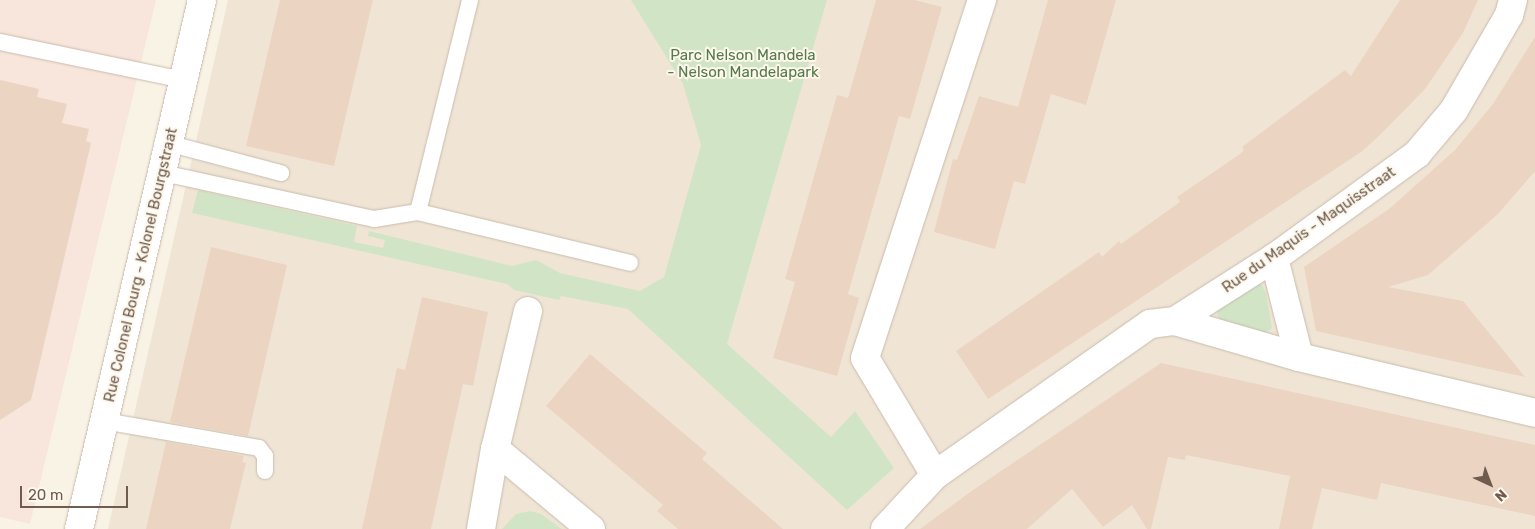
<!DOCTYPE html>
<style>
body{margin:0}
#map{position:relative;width:1535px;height:529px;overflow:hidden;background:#f9f3e6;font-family:Rubik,sans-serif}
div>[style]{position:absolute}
.residential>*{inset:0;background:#f0e5d5}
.commercial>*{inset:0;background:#f8e5db}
.green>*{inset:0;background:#d1e5c6}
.building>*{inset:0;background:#ebd4c1}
.roads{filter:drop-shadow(0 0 1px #c9bbad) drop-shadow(0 0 1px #c9bbad)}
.service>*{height:16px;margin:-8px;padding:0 8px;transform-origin:8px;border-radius:8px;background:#fff}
.minor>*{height:28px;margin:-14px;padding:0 14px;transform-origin:14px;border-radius:14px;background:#fff}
span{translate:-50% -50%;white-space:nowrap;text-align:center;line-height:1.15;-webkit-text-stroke:4px #fdf7ec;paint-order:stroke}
.park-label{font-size:15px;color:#557a4b}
.street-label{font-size:15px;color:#6f5c4e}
.north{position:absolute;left:1465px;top:459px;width:50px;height:50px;-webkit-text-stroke:4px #fdf7ec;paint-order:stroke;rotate:137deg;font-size:14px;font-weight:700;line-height:20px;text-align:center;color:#6f5c4e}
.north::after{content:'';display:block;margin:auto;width:18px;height:22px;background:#6f5c4e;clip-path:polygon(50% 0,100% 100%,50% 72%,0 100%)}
.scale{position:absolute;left:20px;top:486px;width:108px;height:22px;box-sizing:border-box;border:2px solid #6f5c4e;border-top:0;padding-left:6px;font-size:15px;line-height:18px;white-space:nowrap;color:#6f5c4e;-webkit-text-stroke:4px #fdf7ec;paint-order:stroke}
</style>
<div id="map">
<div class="residential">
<div style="clip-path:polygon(228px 0,1535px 0,1535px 529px,108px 529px)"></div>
</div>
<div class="commercial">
<div style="clip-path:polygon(0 0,156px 0,30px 524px,0 517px)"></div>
</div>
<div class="green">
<div style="clip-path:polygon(631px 0,827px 0,727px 344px,831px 437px,855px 411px,894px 468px,847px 510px,628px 309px,561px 296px,559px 300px,514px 290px,507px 284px,192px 213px,198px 190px,357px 226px,354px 242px,383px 248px,385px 240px,368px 236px,369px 231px,512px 266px,536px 260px,560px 273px,640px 291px,664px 277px,701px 145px,683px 84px)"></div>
<div style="clip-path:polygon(1261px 284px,1266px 293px,1272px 328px,1257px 338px,1222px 331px,1215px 305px,1246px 285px)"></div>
<div style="clip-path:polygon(530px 511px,541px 514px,562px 529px,502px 529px,516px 514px)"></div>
</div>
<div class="building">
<div style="clip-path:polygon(280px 0,373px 0,334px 166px,246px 146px)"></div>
<div style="clip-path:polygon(876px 0,915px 0,942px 7px,910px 119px,899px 116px,848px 294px,859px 298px,837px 376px,773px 358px,795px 282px,785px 279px,837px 95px,848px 98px)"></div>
<div style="clip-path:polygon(1048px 0,1116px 0,1086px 105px,1051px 94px,1025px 184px,1014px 181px,995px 249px,934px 232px,953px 159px,957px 160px,979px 96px,1018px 107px)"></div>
<div style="clip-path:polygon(1400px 0,1478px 0,1463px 33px,1425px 89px,1380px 135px,1361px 152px,988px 399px,956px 351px,1099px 252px,1102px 257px,1119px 241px,1121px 244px,1180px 202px,1177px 197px,1240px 154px,1244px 150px,1242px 147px,1345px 70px,1351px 76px)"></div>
<div style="clip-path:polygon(1535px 37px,1535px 171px,1498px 214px,1428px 275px,1388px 287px,1463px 301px,1525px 377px,1316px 331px,1304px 267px,1389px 209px,1455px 150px,1493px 104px)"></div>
<div style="clip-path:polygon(0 80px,39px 89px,37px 97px,67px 104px,62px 123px,89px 129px,86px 141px,91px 143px,31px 400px,0 420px)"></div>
<div style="clip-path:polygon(211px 247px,287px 265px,248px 436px,170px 422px)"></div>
<div style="clip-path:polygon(422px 297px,488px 312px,473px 386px,463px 384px,431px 529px,362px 529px,397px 368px,405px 370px)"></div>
<div style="clip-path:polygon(590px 354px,707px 453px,702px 459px,783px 529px,678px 529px,657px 511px,663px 505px,546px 406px)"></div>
<div style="clip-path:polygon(1161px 363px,1535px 445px,1535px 516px,1381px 483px,1377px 500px,1322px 488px,1312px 529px,1279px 529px,1290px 476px,1186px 455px,1185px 460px,1168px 457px,1151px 529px,1147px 529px,1132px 505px,1103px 527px,1072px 489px,1027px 529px,920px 529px,973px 490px)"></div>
<div style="clip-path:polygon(166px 442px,244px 456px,242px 462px,246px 463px,230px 529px,146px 529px)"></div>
</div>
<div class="roads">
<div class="service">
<div style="left:0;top:42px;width:188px;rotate:11.7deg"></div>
<div style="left:171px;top:144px;width:114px;rotate:14.8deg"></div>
<div style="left:163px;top:173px;width:216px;rotate:12.3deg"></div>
<div style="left:374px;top:219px;width:45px;rotate:-9deg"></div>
<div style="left:418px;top:212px;width:218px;rotate:13.5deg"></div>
<div style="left:418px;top:212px;width:218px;rotate:-76.2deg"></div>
<div style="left:104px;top:421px;width:157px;rotate:9.9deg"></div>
<div style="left:259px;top:448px;width:10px;rotate:53deg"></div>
<div style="left:265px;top:456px;width:15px;rotate:90deg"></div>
</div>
<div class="minor">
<div style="left:1274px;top:258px;width:102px;rotate:75.8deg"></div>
<div style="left:528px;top:311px;width:142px;rotate:103.4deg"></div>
<div style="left:495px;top:449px;width:125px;rotate:39.8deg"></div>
<div style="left:1175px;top:321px;width:129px;rotate:16.2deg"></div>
<div style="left:1299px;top:357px;width:243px;rotate:13.3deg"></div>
<div style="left:935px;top:475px;width:136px;rotate:-120.9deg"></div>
<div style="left:865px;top:358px;width:377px;rotate:-71.9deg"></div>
<div style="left:79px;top:529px;width:543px;rotate:-76.91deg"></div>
<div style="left:481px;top:529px;width:81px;rotate:-80.1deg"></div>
<div style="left:885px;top:529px;width:74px;rotate:-47.2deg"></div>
<div style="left:935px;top:475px;width:263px;rotate:-35.1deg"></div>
<div style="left:1150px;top:324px;width:25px;rotate:-7deg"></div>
<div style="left:1175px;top:321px;width:117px;rotate:-32.5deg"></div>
<div style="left:1274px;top:258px;width:177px;rotate:-36deg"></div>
<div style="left:1417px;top:154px;width:57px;rotate:-49.9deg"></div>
<div style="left:1454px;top:110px;width:110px;rotate:-59.9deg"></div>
<div style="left:1509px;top:15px;width:16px;rotate:-75deg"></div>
</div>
</div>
<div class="park-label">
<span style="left:743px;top:64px">Parc Nelson Mandela<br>- Nelson Mandelapark</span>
</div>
<div class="street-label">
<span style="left:1309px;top:230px;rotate:-35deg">Rue du Maquis - Maquisstraat</span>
<span style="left:141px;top:265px;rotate:-77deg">Rue Colonel Bourg - Kolonel Bourgstraat</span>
</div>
<div class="north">N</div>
<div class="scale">20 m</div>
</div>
